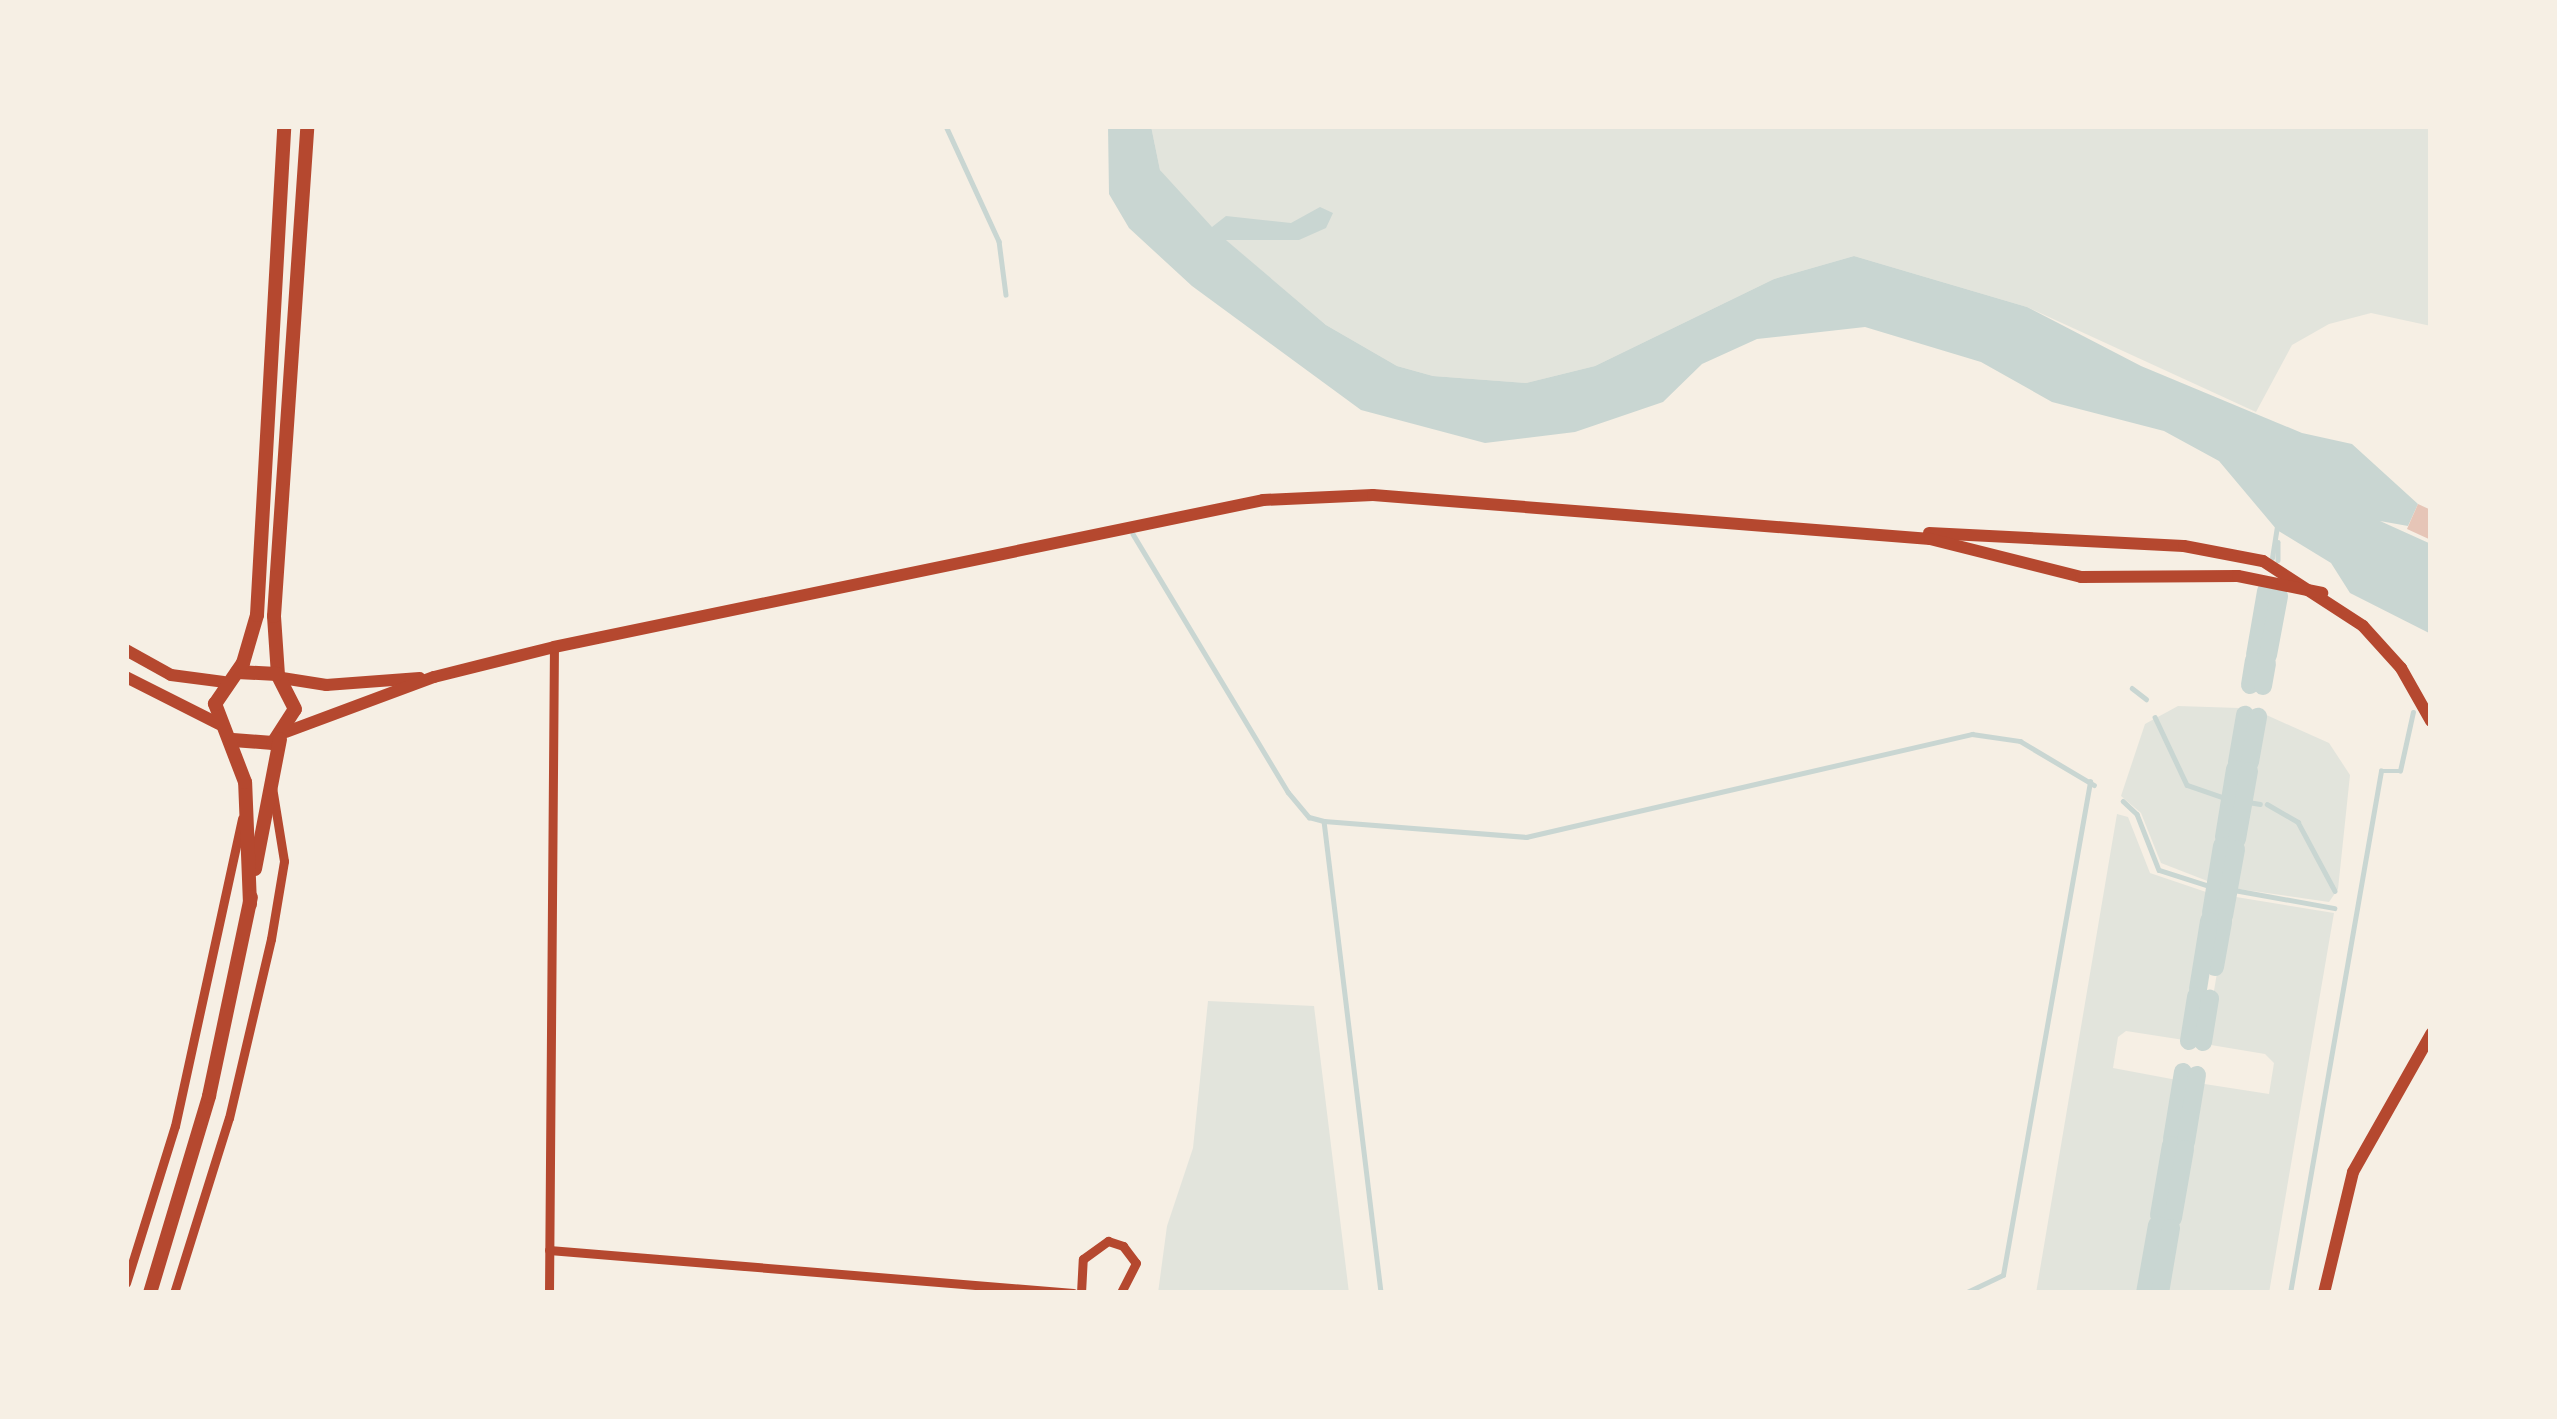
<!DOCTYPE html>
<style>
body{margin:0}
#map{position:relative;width:2557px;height:1419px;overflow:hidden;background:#f6efe4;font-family:"DejaVu Sans",sans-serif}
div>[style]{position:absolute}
.green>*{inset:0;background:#e2e4dc}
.water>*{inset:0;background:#c9d6d2}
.stream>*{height:4.5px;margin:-2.25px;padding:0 2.25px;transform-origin:2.25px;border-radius:2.25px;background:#c9d6d2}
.canal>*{height:18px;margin:-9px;padding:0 9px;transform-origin:9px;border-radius:9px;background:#c9d6d2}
.building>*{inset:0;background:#e6c5b7}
.minor>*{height:9px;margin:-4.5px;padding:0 4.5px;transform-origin:4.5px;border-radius:4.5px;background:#b5482f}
.tertiary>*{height:12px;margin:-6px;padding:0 6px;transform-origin:6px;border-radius:6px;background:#b5482f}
.secondary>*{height:14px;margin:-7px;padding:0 7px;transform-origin:7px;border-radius:7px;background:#b5482f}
span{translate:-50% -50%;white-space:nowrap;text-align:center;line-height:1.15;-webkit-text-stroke:10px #f6efe4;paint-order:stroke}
.frame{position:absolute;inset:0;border:129px solid #f6efe4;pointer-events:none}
</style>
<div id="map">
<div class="green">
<div style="clip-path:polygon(1151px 126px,2431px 126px,2431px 326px,2371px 313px,2329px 324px,2292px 345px,2256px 412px,2027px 307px,1854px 256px,1774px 279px,1595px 366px,1526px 383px,1433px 376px,1397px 366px,1326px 325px,1190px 210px,1160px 170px)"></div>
<div style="clip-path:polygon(2178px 706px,2239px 708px,2210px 882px,2161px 863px,2141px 813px,2121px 796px,2145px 724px)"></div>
<div style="clip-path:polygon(2262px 713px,2329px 743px,2350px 775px,2338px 889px,2329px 902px,2232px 888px)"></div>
<div style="clip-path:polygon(2117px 814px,2128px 817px,2150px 873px,2209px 893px,2184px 1040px,2126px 1031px,2118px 1037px,2113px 1068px,2177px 1080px,2141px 1293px,2036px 1293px)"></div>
<div style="clip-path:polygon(2230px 896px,2334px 913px,2269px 1293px,2163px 1293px,2198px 1083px,2269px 1094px,2274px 1063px,2265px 1054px,2205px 1044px)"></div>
<div style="clip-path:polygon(1208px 1001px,1314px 1006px,1349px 1293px,1158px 1293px,1167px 1226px,1193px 1148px)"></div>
</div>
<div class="water">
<div style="clip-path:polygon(1108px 126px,1151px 126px,1160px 170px,1212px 227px,1226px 216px,1291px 223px,1320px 207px,1333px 213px,1326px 228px,1299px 240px,1226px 240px,1326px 325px,1397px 366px,1433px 376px,1526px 383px,1595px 366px,1774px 279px,1854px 256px,2027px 307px,2141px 366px,2302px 433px,2352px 444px,2418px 504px,2408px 526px,2380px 521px,2431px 544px,2431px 634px,2350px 593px,2331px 563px,2277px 530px,2219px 461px,2164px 431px,2052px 402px,1981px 362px,1865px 327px,1757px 339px,1702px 364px,1663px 402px,1575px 432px,1485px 443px,1361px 410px,1192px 286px,1129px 228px,1109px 194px)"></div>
</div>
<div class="stream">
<div style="left:946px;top:126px;width:127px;rotate:65.3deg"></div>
<div style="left:999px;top:241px;width:54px;rotate:82.6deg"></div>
<div style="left:1133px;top:534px;width:301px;rotate:59deg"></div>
<div style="left:1288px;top:792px;width:33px;rotate:50deg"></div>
<div style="left:1309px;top:817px;width:16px;rotate:15deg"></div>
<div style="left:1324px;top:821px;width:203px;rotate:4.5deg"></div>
<div style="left:1526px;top:837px;width:458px;rotate:-13deg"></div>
<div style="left:1972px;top:734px;width:49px;rotate:8.3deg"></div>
<div style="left:2020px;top:741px;width:86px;rotate:30.7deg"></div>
<div style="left:2278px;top:542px;width:18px;rotate:90deg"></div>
<div style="left:2272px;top:558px;width:30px;rotate:-81deg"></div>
<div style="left:2132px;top:688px;width:18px;rotate:38deg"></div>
<div style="left:2155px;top:717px;width:75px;rotate:64.8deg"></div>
<div style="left:2187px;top:785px;width:37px;rotate:19deg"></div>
<div style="left:2123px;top:801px;width:19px;rotate:43deg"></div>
<div style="left:2137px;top:814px;width:60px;rotate:68.6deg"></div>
<div style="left:2159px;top:870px;width:52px;rotate:17.7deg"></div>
<div style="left:2248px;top:802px;width:12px;rotate:9deg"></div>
<div style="left:2267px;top:804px;width:36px;rotate:30deg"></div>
<div style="left:2298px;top:822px;width:78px;rotate:61.8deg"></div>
<div style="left:1324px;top:821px;width:475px;rotate:83.1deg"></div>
<div style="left:2234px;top:890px;width:102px;rotate:10.2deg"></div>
<div style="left:1965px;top:1293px;width:42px;rotate:-25.3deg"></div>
<div style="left:2003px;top:1275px;width:501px;rotate:-79.99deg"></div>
<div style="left:2290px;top:1293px;width:530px;rotate:-80.11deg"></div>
<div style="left:2381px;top:771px;width:19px"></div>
<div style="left:2400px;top:771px;width:60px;rotate:-77.6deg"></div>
</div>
<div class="canal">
<div style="left:2255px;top:655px;width:65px;rotate:-80.2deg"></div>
<div style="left:2268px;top:655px;width:60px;rotate:-79.4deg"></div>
<div style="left:2250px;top:685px;width:24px;rotate:-81deg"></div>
<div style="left:2263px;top:686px;width:23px;rotate:-80deg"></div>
<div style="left:2237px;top:762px;width:48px;rotate:-80.3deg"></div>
<div style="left:2250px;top:762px;width:46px;rotate:-79.9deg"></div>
<div style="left:2224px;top:837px;width:69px;rotate:-80.8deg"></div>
<div style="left:2237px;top:839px;width:69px;rotate:-80deg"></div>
<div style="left:2211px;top:913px;width:68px;rotate:-80.7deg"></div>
<div style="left:2224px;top:916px;width:68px;rotate:-79.8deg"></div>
<div style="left:2215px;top:967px;width:46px;rotate:-79.9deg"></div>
<div style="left:2198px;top:989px;width:69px;rotate:-80.8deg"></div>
<div style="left:2189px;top:1041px;width:45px;rotate:-81deg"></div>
<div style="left:2203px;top:1042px;width:44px;rotate:-80.8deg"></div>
<div style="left:2172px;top:1139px;width:68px;rotate:-80.7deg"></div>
<div style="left:2186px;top:1142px;width:68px;rotate:-80.7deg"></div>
<div style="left:2159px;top:1215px;width:71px;rotate:-80.3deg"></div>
<div style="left:2173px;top:1218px;width:70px;rotate:-80.1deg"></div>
<div style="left:2145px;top:1293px;width:69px;rotate:-80deg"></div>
<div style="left:2160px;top:1293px;width:66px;rotate:-80.4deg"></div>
</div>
<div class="building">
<div style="clip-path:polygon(2418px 504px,2431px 510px,2431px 540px,2407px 529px)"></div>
</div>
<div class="minor">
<div style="left:549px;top:1250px;width:526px;rotate:4.69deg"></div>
<div style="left:126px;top:1283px;width:164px;rotate:-72.7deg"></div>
<div style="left:175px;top:1126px;width:315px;rotate:-77.7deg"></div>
<div style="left:174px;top:1293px;width:183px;rotate:-72.6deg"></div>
<div style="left:229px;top:1118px;width:184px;rotate:-76.8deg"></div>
<div style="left:271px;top:939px;width:79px;rotate:-80.5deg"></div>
<div style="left:284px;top:861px;width:75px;rotate:-99.2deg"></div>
<div style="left:549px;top:1293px;width:646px;rotate:-89.56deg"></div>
<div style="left:1081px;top:1293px;width:34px;rotate:-87deg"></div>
<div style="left:1083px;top:1259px;width:31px;rotate:-36deg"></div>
<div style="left:1108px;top:1241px;width:16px;rotate:18deg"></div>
<div style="left:1123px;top:1246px;width:21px;rotate:53deg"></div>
<div style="left:1136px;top:1263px;width:34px;rotate:117deg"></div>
</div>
<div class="tertiary">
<div style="left:1929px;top:533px;width:255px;rotate:2.9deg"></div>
<div style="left:2184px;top:546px;width:80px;rotate:10.8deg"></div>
<div style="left:2263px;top:561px;width:119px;rotate:33deg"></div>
<div style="left:2363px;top:626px;width:57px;rotate:47.9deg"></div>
<div style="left:2401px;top:668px;width:61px;rotate:60.5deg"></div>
<div style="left:126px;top:650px;width:51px;rotate:29.1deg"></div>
<div style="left:171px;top:675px;width:53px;rotate:7.5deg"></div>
<div style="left:126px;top:677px;width:104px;rotate:26.8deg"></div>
<div style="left:282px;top:678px;width:45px;rotate:9deg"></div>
<div style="left:326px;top:685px;width:94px;rotate:-4.3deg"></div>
<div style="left:286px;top:732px;width:158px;rotate:-20.4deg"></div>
<div style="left:434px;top:677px;width:124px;rotate:-14deg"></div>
<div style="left:554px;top:647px;width:724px;rotate:-11.71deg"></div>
<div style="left:1263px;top:500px;width:110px;rotate:-2.6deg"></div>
<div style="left:1373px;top:495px;width:559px;rotate:4.52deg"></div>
<div style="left:1930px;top:539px;width:156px;rotate:14.1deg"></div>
<div style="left:2081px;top:577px;width:157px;rotate:-0.4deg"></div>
<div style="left:2238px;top:576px;width:86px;rotate:11.4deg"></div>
<div style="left:2324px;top:1293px;width:124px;rotate:-76.5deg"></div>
<div style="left:2353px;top:1172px;width:159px;rotate:-60.5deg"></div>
</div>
<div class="secondary">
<div style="left:278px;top:675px;width:59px;rotate:-93.9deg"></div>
<div style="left:274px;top:616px;width:491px;rotate:-86.1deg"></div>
<div style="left:233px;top:740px;width:40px;rotate:4.3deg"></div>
<div style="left:273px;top:743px;width:40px;rotate:-57.1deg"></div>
<div style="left:295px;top:709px;width:39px;rotate:-117deg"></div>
<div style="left:277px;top:674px;width:40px;rotate:-177.1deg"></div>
<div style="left:255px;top:869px;width:132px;rotate:-79.1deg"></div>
<div style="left:250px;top:904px;width:122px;rotate:-92.3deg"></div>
<div style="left:245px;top:782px;width:84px;rotate:-111deg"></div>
<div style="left:215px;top:704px;width:50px;rotate:-55.7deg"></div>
<div style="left:243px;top:663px;width:50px;rotate:-73.7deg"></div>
<div style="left:257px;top:615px;width:490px;rotate:-86.8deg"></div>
<div style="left:150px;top:1293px;width:206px;rotate:-73.3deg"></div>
<div style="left:209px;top:1096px;width:203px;rotate:-78.1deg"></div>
</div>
<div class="frame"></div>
</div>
